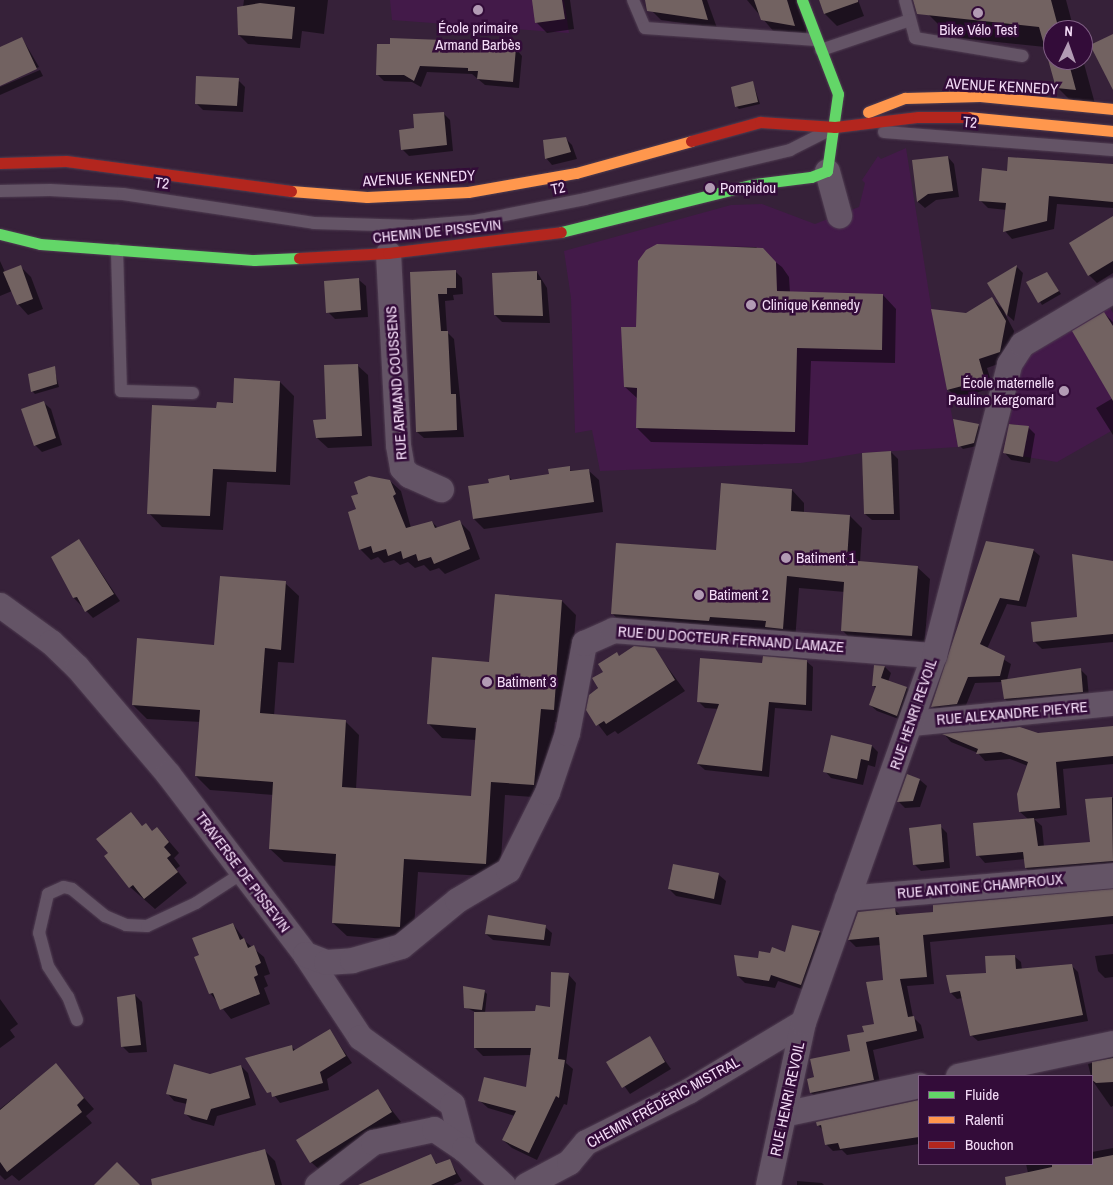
<!DOCTYPE html>
<meta charset="utf-8">
<style>
body{margin:0}
#map{position:relative;width:1113px;height:1185px;overflow:hidden;background:#362139;font-family:"Archivo Narrow",sans-serif}
div>[style]{position:absolute}
.built>*{inset:0;background:#431a49}
.shadow>*{inset:0;background:#0007}
.building>*{inset:0;background:#726261}
.roads{filter:drop-shadow(0 0 1px #503e52) drop-shadow(0 0 1px #503e52)}
.lane>*{height:12px;margin:-6px;padding:0 6px;transform-origin:6px;border-radius:6px;background:#645466}
.street>*{height:25px;margin:-12.5px;padding:0 12.5px;transform-origin:12.5px;border-radius:12.5px;background:#645466}
.fast>*{height:11px;margin:-5.5px;padding:0 5.5px;transform-origin:5.5px;border-radius:5.5px;background:#63d668}
.slow>*{height:11px;margin:-5.5px;padding:0 5.5px;transform-origin:5.5px;border-radius:5.5px;background:#ff974d}
.jam>*{height:11px;margin:-5.5px;padding:0 5.5px;transform-origin:5.5px;border-radius:5.5px;background:#b3261e}
.dots>*{width:14px;height:14px;translate:-50% -50%;box-sizing:border-box;border:2px solid #330c39;border-radius:50%}
span{translate:-50% -50%;white-space:nowrap;text-align:center;line-height:1.15;-webkit-text-stroke:5px #330c39;paint-order:stroke}
.poi-label{font-size:15px;color:#f4dcf7}
.left{translate:0 -50%;text-align:left}
.right{translate:-100% -50%;text-align:right}
.street-label{font-size:15px;color:#f4dcf7}
.legend{position:absolute;left:918px;top:1075px;width:175px;height:90px;box-sizing:border-box;background:#330c39;border:1px solid #805f85;margin:0;padding:6px 9px;list-style:none;font-size:15px;color:#f4dcf7}
.legend li{display:flex;align-items:center;gap:10px;height:25px}
.legend b{width:25px;border:1px solid #805f85}
.north{position:absolute;left:1043px;top:20px;width:50px;height:50px;box-sizing:border-box;background:#330c39;border:1px solid #805f85;border-radius:50%;rotate:3deg;font-size:14px;font-weight:700;line-height:20px;text-align:center;color:#f4dcf7}
.north::after{content:'';display:block;margin:auto;width:18px;height:22px;background:#b29bb4;clip-path:polygon(50% 0,100% 100%,50% 72%,0 100%)}
</style>
<div id="map">
<div class="built">
<div style="clip-path:polygon(390px 0,564px 0,569px 33px,392px 20px)"></div>
<div style="clip-path:polygon(906px 148px,932px 312px,958px 447px,862px 453px,801px 463px,600px 471px,592px 430px,575px 433px,571px 298px,564px 251px,731px 205px,762px 204px,815px 224px,859px 207px,865px 183px,862px 180px,878px 156px,881px 159px)"></div>
<div style="clip-path:polygon(1110px 308px,1113px 313px,1113px 430px,1057px 462px,1003px 453px,1022px 359px)"></div>
</div>
<div class="shadow">
<div style="clip-path:polygon(244px 0,328px 0,324px 34px,302px 31px,300px 48px,248px 44px,239px 35px)"></div>
<div style="clip-path:polygon(533px 0,570px 0,574px 29px,547px 33px,536px 22px)"></div>
<div style="clip-path:polygon(648px 0,707px 0,717px 28px,661px 20px,652px 11px)"></div>
<div style="clip-path:polygon(747px 0,806px 0,806px 37px,774px 32px)"></div>
<div style="clip-path:polygon(819px 0,858px 0,864px 16px,837px 26px,825px 14px)"></div>
<div style="clip-path:polygon(924px 0,1066px 0,1074px 30px,1053px 30px,1053px 60px,1083px 60px,1097px 111px,1079px 109px,1057px 87px,1045px 47px,951px 37px,929px 15px)"></div>
<div style="clip-path:polygon(22px 38px,39px 67px,0 84px,0 48px)"></div>
<div style="clip-path:polygon(443px 42px,449px 50px,516px 49px,522px 56px,519px 88px,485px 85px,472px 74px,427px 72px,421px 87px,412px 82px,384px 81px,377px 74px)"></div>
<div style="clip-path:polygon(40px 70px,43px 76px,0 95px,0 87px)"></div>
<div style="clip-path:polygon(238px 80px,245px 87px,243px 112px,203px 110px,196px 103px)"></div>
<div style="clip-path:polygon(753px 83px,760px 104px,739px 109px,736px 106px)"></div>
<div style="clip-path:polygon(443px 113px,450px 120px,453px 151px,409px 156px,402px 149px,415px 129px)"></div>
<div style="clip-path:polygon(565px 138px,572px 145px,577px 159px,552px 165px,546px 158px)"></div>
<div style="clip-path:polygon(948px 157px,954px 164px,959px 197px,936px 200px,925px 208px,918px 202px,913px 161px)"></div>
<div style="clip-path:polygon(1113px 164px,1113px 208px,1057px 204px,1054px 229px,1012px 239px,1005px 231px,1007px 210px,988px 208px,980px 200px,1008px 172px)"></div>
<div style="clip-path:polygon(1113px 217px,1113px 273px,1097px 283px,1089px 275px)"></div>
<div style="clip-path:polygon(658px 246px,756px 247px,782px 267px,789px 277px,790px 293px,883px 295px,896px 309px,895px 363px,811px 361px,808px 445px,651px 442px,637px 428px,638px 399px,625px 387px)"></div>
<div style="clip-path:polygon(0 261px,5px 272px,20px 266px,31px 277px,43px 309px,28px 315px,18px 304px,12px 291px,0 296px)"></div>
<div style="clip-path:polygon(1017px 267px,1023px 273px,1014px 321px,1004px 312px,1014px 331px,1009px 360px,987px 368px,993px 388px,957px 398px,948px 389px,967px 314px,992px 299px,1004px 310px,989px 283px)"></div>
<div style="clip-path:polygon(455px 271px,462px 278px,463px 294px,453px 295px,454px 300px,445px 301px,447px 332px,454px 339px,464px 437px,424px 438px,417px 432px,412px 273px)"></div>
<div style="clip-path:polygon(537px 272px,547px 288px,550px 323px,502px 322px,495px 315px)"></div>
<div style="clip-path:polygon(1047px 273px,1061px 294px,1042px 305px,1028px 283px)"></div>
<div style="clip-path:polygon(359px 280px,366px 286px,368px 317px,335px 319px,328px 312px)"></div>
<div style="clip-path:polygon(1104px 313px,1113px 322px,1113px 435px,1096px 408px,1113px 398px)"></div>
<div style="clip-path:polygon(357px 365px,368px 375px,372px 446px,328px 448px,317px 438px)"></div>
<div style="clip-path:polygon(54px 368px,59px 387px,35px 394px,32px 391px)"></div>
<div style="clip-path:polygon(280px 382px,294px 396px,290px 485px,227px 482px,223px 530px,162px 527px,149px 513px,217px 409px)"></div>
<div style="clip-path:polygon(44px 403px,51px 409px,62px 445px,42px 452px,35px 445px)"></div>
<div style="clip-path:polygon(1010px 424px,1028px 427px,1035px 434px,1030px 463px,1011px 460px,1005px 453px)"></div>
<div style="clip-path:polygon(978px 425px,981px 428px,977px 446px,963px 449px,960px 446px)"></div>
<div style="clip-path:polygon(891px 452px,898px 459px,900px 520px,872px 520px,865px 514px)"></div>
<div style="clip-path:polygon(588px 470px,599px 480px,603px 512px,484px 529px,474px 519px,490px 484px,509px 477px,513px 481px,550px 475px,550px 471px)"></div>
<div style="clip-path:polygon(390px 481px,401px 491px,411px 528px,432px 522px,438px 528px,459px 521px,470px 532px,480px 559px,445px 574px,439px 568px,430px 571px,424px 565px,415px 568px,408px 562px,400px 565px,394px 560px,384px 563px,378px 557px,371px 560px,360px 549px,357px 509px)"></div>
<div style="clip-path:polygon(792px 490px,804px 503px,804px 513px,850px 516px,862px 528px,860px 562px,917px 567px,930px 579px,924px 648px,855px 643px,842px 630px,845px 592px,799px 588px,795px 641px,624px 626px,612px 613px,717px 552px)"></div>
<div style="clip-path:polygon(79px 540px,120px 601px,93px 618px,74px 598px,52px 557px)"></div>
<div style="clip-path:polygon(987px 543px,1033px 550px,1040px 556px,1026px 607px,1007px 604px,987px 649px,1011px 664px,1007px 680px,1081px 670px,1087px 676px,1089px 697px,1011px 705px,1005px 699px,1002px 682px,975px 683px,964px 710px,939px 713px,932px 706px)"></div>
<div style="clip-path:polygon(1113px 562px,1113px 642px,1042px 649px,1034px 641px,1078px 618px)"></div>
<div style="clip-path:polygon(285px 583px,299px 596px,294px 663px,278px 662px,274px 716px,345px 721px,359px 735px,356px 789px,472px 797px,476px 740px,442px 738px,429px 724px,562px 601px,576px 615px,567px 723px,555px 722px,548px 798px,505px 795px,500px 877px,418px 872px,413px 941px,347px 936px,333px 923px,337px 866px,284px 862px,270px 849px,274px 795px,210px 790px,196px 776px,201px 722px,147px 719px,133px 705px,215px 646px)"></div>
<div style="clip-path:polygon(654px 649px,685px 691px,618px 734px,615px 731px,607px 736px,587px 710px,605px 672px,617px 653px,620px 657px)"></div>
<div style="clip-path:polygon(806px 661px,813px 667px,812px 711px,775px 708px,769px 777px,705px 770px,698px 764px,719px 709px,705px 708px,699px 702px,763px 665px)"></div>
<div style="clip-path:polygon(875px 666px,885px 667px,891px 673px,888px 682px,907px 688px,913px 695px,904px 721px,877px 711px,870px 705px,876px 689px,873px 685px)"></div>
<div style="clip-path:polygon(1020px 728px,1038px 735px,1113px 728px,1113px 764px,1063px 769px,1067px 815px,1034px 819px,1042px 826px,1044px 847px,1092px 844px,1087px 800px,1113px 798px,1113px 868px,1033px 875px,1026px 868px,1025px 859px,985px 863px,978px 855px,1028px 819px,1020px 812px,1028px 766px,1010px 759px,985px 761px,978px 753px,951px 742px,945px 735px)"></div>
<div style="clip-path:polygon(872px 746px,878px 752px,875px 767px,868px 765px,863px 785px,831px 778px,825px 771px)"></div>
<div style="clip-path:polygon(920px 780px,927px 786px,920px 807px,905px 808px,898px 801px)"></div>
<div style="clip-path:polygon(130px 814px,143px 827px,153px 832px,157px 829px,167px 839px,179px 853px,174px 858px,180px 866px,176px 869px,187px 883px,155px 909px,130px 887px,109px 853px)"></div>
<div style="clip-path:polygon(940px 826px,947px 833px,950px 868px,921px 871px,914px 864px)"></div>
<div style="clip-path:polygon(674px 865px,719px 875px,726px 881px,721px 905px,676px 896px,669px 889px)"></div>
<div style="clip-path:polygon(1113px 891px,1113px 924px,930px 942px,934px 984px,907px 986px,913px 1017px,921px 1025px,924px 1038px,873px 1050px,881px 1087px,819px 1100px,811px 1093px,809px 1080px,852px 1052px,865px 1033px,876px 1025px,885px 981px,881px 945px,856px 947px,849px 940px,895px 910px,901px 916px)"></div>
<div style="clip-path:polygon(233px 924px,246px 942px,264px 957px,270px 974px,264px 976px,268px 986px,264px 988px,270px 1004px,231px 1019px,210px 993px,200px 956px)"></div>
<div style="clip-path:polygon(545px 927px,552px 933px,550px 946px,493px 940px,486px 934px)"></div>
<div style="clip-path:polygon(793px 927px,820px 932px,826px 939px,808px 991px,778px 981px,775px 988px,745px 983px,738px 976px,771px 954px,786px 953px)"></div>
<div style="clip-path:polygon(1113px 954px,1113px 977px,1105px 978px,1098px 971px,1095px 956px)"></div>
<div style="clip-path:polygon(1014px 956px,1021px 962px,1022px 970px,1072px 966px,1078px 972px,1088px 1021px,978px 1041px,971px 1035px,963px 998px,957px 999px,951px 993px,988px 974px)"></div>
<div style="clip-path:polygon(568px 974px,576px 983px,566px 1063px,573px 1069px,567px 1105px,564px 1104px,537px 1160px,512px 1148px,503px 1140px,515px 1116px,488px 1108px,479px 1100px,528px 1089px,531px 1055px,483px 1056px,475px 1048px,475px 1012px,465px 1007px,484px 991px,487px 994px,485px 1013px,536px 1012px,551px 1008px)"></div>
<div style="clip-path:polygon(135px 995px,142px 1002px,147px 1052px,129px 1053px,122px 1046px)"></div>
<div style="clip-path:polygon(0 999px,18px 1024px,10px 1030px,15px 1037px,0 1048px)"></div>
<div style="clip-path:polygon(330px 1031px,352px 1063px,327px 1079px,329px 1090px,280px 1103px,247px 1059px,292px 1047px,296px 1051px)"></div>
<div style="clip-path:polygon(649px 1038px,671px 1069px,630px 1094px,608px 1063px)"></div>
<div style="clip-path:polygon(1113px 1057px,1113px 1106px,1111px 1107px,1092px 1080px,1088px 1064px)"></div>
<div style="clip-path:polygon(55px 1065px,94px 1109px,86px 1116px,92px 1123px,19px 1181px,12px 1175px,5px 1180px,0 1175px,0 1109px)"></div>
<div style="clip-path:polygon(241px 1066px,248px 1073px,256px 1105px,217px 1116px,214px 1126px,192px 1120px,185px 1113px,187px 1104px,174px 1101px,168px 1094px,210px 1075px)"></div>
<div style="clip-path:polygon(377px 1091px,401px 1122px,322px 1172px,311px 1162px)"></div>
<div style="clip-path:polygon(919px 1101px,919px 1144px,847px 1155px,842px 1150px,833px 1151px,827px 1145px,824px 1131px,818px 1125px,817px 1123px)"></div>
<div style="clip-path:polygon(1113px 1148px,1113px 1185px,1008px 1185px,1028px 1173px,1026px 1164px,1092px 1164px,1092px 1152px)"></div>
<div style="clip-path:polygon(264px 1150px,275px 1161px,282px 1185px,173px 1185px)"></div>
<div style="clip-path:polygon(430px 1156px,438px 1165px,449px 1160px,462px 1181px,453px 1185px,388px 1185px)"></div>
<div style="clip-path:polygon(797px 1181px,822px 1183px,824px 1185px,797px 1185px)"></div>
</div>
<div class="building">
<div style="clip-path:polygon(532px 0,562px 0,565px 19px,535px 23px)"></div>
<div style="clip-path:polygon(645px 0,702px 0,708px 20px,647px 11px)"></div>
<div style="clip-path:polygon(754px 0,787px 0,795px 26px,761px 20px)"></div>
<div style="clip-path:polygon(819px 0,858px 0,858px 2px,824px 14px)"></div>
<div style="clip-path:polygon(913px 0,1051px 0,1059px 30px,1053px 30px,1053px 60px,1068px 60px,1076px 90px,1056px 88px,1039px 27px,917px 14px)"></div>
<div style="clip-path:polygon(260px 3px,295px 7px,292px 39px,238px 35px,237px 7px)"></div>
<div style="clip-path:polygon(1113px 34px,1113px 90px,1090px 45px)"></div>
<div style="clip-path:polygon(22px 37px,37px 69px,0 86px,0 47px)"></div>
<div style="clip-path:polygon(390px 38px,443px 40px,443px 49px,480px 51px,480px 45px,516px 48px,513px 82px,477px 79px,478px 71px,468px 71px,468px 68px,420px 66px,414px 81px,404px 75px,376px 75px,377px 44px,390px 44px)"></div>
<div style="clip-path:polygon(196px 76px,239px 78px,237px 106px,195px 104px)"></div>
<div style="clip-path:polygon(753px 81px,758px 102px,735px 107px,731px 87px)"></div>
<div style="clip-path:polygon(444px 112px,447px 145px,401px 150px,399px 130px,414px 128px,413px 114px)"></div>
<div style="clip-path:polygon(566px 137px,571px 152px,545px 159px,543px 140px)"></div>
<div style="clip-path:polygon(948px 156px,953px 191px,928px 194px,917px 202px,912px 160px)"></div>
<div style="clip-path:polygon(1008px 157px,1113px 164px,1113px 202px,1049px 196px,1047px 221px,1003px 232px,1006px 203px,979px 201px,982px 168px,1007px 171px)"></div>
<div style="clip-path:polygon(1113px 216px,1113px 261px,1088px 276px,1069px 243px)"></div>
<div style="clip-path:polygon(657px 244px,763px 248px,776px 262px,777px 291px,883px 294px,882px 350px,797px 348px,795px 432px,636px 428px,637px 388px,624px 387px,621px 327px,636px 327px,638px 261px,646px 250px)"></div>
<div style="clip-path:polygon(21px 265px,33px 299px,17px 305px,3px 272px)"></div>
<div style="clip-path:polygon(1017px 265px,1007px 316px,987px 283px)"></div>
<div style="clip-path:polygon(456px 270px,456px 288px,447px 288px,447px 294px,438px 294px,441px 331px,448px 331px,451px 394px,456px 394px,457px 430px,416px 432px,410px 272px)"></div>
<div style="clip-path:polygon(537px 271px,537px 280px,541px 280px,543px 316px,494px 315px,492px 273px)"></div>
<div style="clip-path:polygon(1047px 272px,1059px 291px,1038px 303px,1026px 282px)"></div>
<div style="clip-path:polygon(359px 278px,361px 310px,326px 313px,324px 281px)"></div>
<div style="clip-path:polygon(992px 297px,1006px 321px,1000px 352px,979px 359px,985px 380px,947px 390px,931px 309px,966px 313px)"></div>
<div style="clip-path:polygon(1104px 312px,1113px 326px,1113px 401px,1072px 331px)"></div>
<div style="clip-path:polygon(358px 364px,362px 436px,316px 438px,313px 420px,326px 419px,324px 365px)"></div>
<div style="clip-path:polygon(55px 366px,57px 384px,31px 392px,28px 374px)"></div>
<div style="clip-path:polygon(234px 378px,280px 381px,276px 472px,213px 469px,210px 516px,147px 514px,152px 405px,216px 408px,217px 402px,233px 403px)"></div>
<div style="clip-path:polygon(44px 401px,56px 438px,34px 446px,21px 409px)"></div>
<div style="clip-path:polygon(953px 419px,979px 424px,974px 443px,958px 447px)"></div>
<div style="clip-path:polygon(1009px 424px,1029px 426px,1023px 457px,1003px 453px)"></div>
<div style="clip-path:polygon(891px 451px,894px 514px,864px 514px,862px 453px)"></div>
<div style="clip-path:polygon(570px 466px,570px 471px,589px 469px,594px 502px,473px 519px,468px 486px,489px 483px,488px 479px,509px 475px,510px 480px,549px 474px,548px 469px)"></div>
<div style="clip-path:polygon(369px 476px,390px 480px,396px 494px,393px 496px,406px 528px,432px 521px,435px 528px,460px 520px,470px 549px,434px 564px,431px 557px,418px 561px,416px 554px,403px 559px,401px 551px,388px 556px,386px 549px,373px 553px,371px 546px,359px 550px,348px 512px,356px 509px,351px 496px,358px 494px,354px 482px)"></div>
<div style="clip-path:polygon(721px 483px,792px 489px,791px 511px,850px 515px,847px 560px,918px 566px,912px 636px,841px 631px,844px 582px,787px 576px,783px 629px,765px 627px,766px 621px,710px 617px,709px 621px,611px 614px,616px 543px,716px 550px)"></div>
<div style="clip-path:polygon(79px 539px,114px 594px,85px 612px,77px 597px,73px 598px,51px 557px)"></div>
<div style="clip-path:polygon(986px 541px,1034px 549px,1019px 601px,1000px 598px,980px 644px,1005px 656px,1000px 676px,968px 677px,957px 704px,931px 707px)"></div>
<div style="clip-path:polygon(1072px 554px,1113px 561px,1113px 634px,1033px 642px,1031px 622px,1077px 617px)"></div>
<div style="clip-path:polygon(220px 576px,286px 581px,281px 650px,265px 648px,260px 713px,346px 720px,342px 787px,471px 796px,476px 728px,427px 724px,432px 657px,489px 662px,495px 594px,562px 600px,554px 710px,541px 709px,534px 785px,491px 782px,486px 864px,404px 859px,400px 927px,332px 923px,336px 854px,269px 849px,273px 782px,195px 776px,200px 710px,132px 705px,137px 638px,214px 645px)"></div>
<div style="clip-path:polygon(634px 646px,655px 648px,675px 680px,606px 724px,604px 721px,596px 726px,586px 710px,589px 695px,598px 688px,592px 678px,603px 672px,598px 664px,617px 652px,619px 656px)"></div>
<div style="clip-path:polygon(763px 656px,807px 660px,806px 705px,769px 702px,762px 771px,697px 764px,719px 704px,697px 702px,700px 658px,762px 663px)"></div>
<div style="clip-path:polygon(874px 665px,885px 666px,881px 678px,907px 687px,897px 716px,869px 705px,876px 686px,872px 686px)"></div>
<div style="clip-path:polygon(1081px 668px,1083px 692px,1004px 699px,1001px 680px)"></div>
<div style="clip-path:polygon(1113px 726px,1113px 756px,1056px 762px,1060px 808px,1019px 812px,1017px 794px,1028px 762px,1001px 752px,976px 754px,978px 749px,942px 734px,1020px 727px,1038px 733px)"></div>
<div style="clip-path:polygon(831px 735px,872px 745px,869px 761px,861px 759px,857px 779px,823px 772px)"></div>
<div style="clip-path:polygon(907px 774px,920px 779px,913px 801px,897px 802px)"></div>
<div style="clip-path:polygon(1112px 797px,1113px 861px,1025px 868px,1023px 852px,976px 856px,973px 823px,1034px 818px,1038px 846px,1090px 842px,1085px 799px)"></div>
<div style="clip-path:polygon(131px 812px,142px 826px,146px 823px,152px 831px,157px 827px,169px 842px,164px 847px,171px 855px,167px 858px,178px 872px,144px 899px,133px 885px,129px 888px,104px 856px,108px 853px,96px 839px)"></div>
<div style="clip-path:polygon(941px 824px,944px 862px,913px 865px,909px 828px)"></div>
<div style="clip-path:polygon(673px 864px,719px 873px,714px 899px,668px 889px)"></div>
<div style="clip-path:polygon(1113px 889px,1113px 916px,923px 935px,927px 977px,900px 979px,908px 1017px,914px 1016px,917px 1031px,866px 1042px,874px 1080px,810px 1093px,807px 1079px,814px 1077px,810px 1059px,850px 1051px,847px 1035px,864px 1032px,862px 1026px,874px 1024px,866px 982px,883px 980px,879px 937px,848px 940px,858px 912px,895px 908px,896px 915px,933px 912px,933px 905px)"></div>
<div style="clip-path:polygon(488px 915px,546px 925px,544px 940px,485px 934px)"></div>
<div style="clip-path:polygon(233px 923px,240px 940px,244px 938px,248px 948px,254px 945px,261px 963px,255px 966px,258px 975px,254px 977px,260px 994px,220px 1010px,213px 993px,209px 994px,194px 957px,199px 955px,192px 938px)"></div>
<div style="clip-path:polygon(792px 925px,820px 931px,801px 985px,771px 975px,769px 981px,737px 976px,734px 955px,758px 958px,759px 951px,770px 953px,772px 947px,785px 952px)"></div>
<div style="clip-path:polygon(1015px 955px,1016px 969px,1072px 964px,1083px 1015px,970px 1036px,960px 991px,950px 993px,946px 975px,986px 973px,985px 956px)"></div>
<div style="clip-path:polygon(551px 972px,569px 973px,558px 1059px,565px 1060px,559px 1098px,556px 1096px,529px 1153px,502px 1140px,516px 1111px,478px 1101px,484px 1077px,526px 1087px,531px 1048px,474px 1048px,474px 1012px,535px 1011px,536px 1005px,550px 1007px)"></div>
<div style="clip-path:polygon(463px 986px,485px 990px,482px 1010px,464px 1008px)"></div>
<div style="clip-path:polygon(135px 994px,141px 1045px,121px 1047px,117px 997px)"></div>
<div style="clip-path:polygon(330px 1029px,346px 1056px,320px 1072px,323px 1083px,272px 1097px,271px 1092px,267px 1093px,245px 1058px,292px 1045px,293px 1051px)"></div>
<div style="clip-path:polygon(650px 1036px,665px 1062px,622px 1088px,606px 1062px)"></div>
<div style="clip-path:polygon(1113px 1058px,1113px 1082px,1096px 1083px,1092px 1080px,1092px 1062px)"></div>
<div style="clip-path:polygon(56px 1063px,84px 1098px,77px 1105px,82px 1112px,7px 1172px,0 1162px,0 1110px)"></div>
<div style="clip-path:polygon(174px 1064px,210px 1074px,241px 1065px,250px 1098px,211px 1109px,207px 1120px,184px 1114px,187px 1099px,166px 1094px)"></div>
<div style="clip-path:polygon(378px 1089px,392px 1112px,310px 1163px,296px 1140px)"></div>
<div style="clip-path:polygon(919px 1100px,919px 1137px,840px 1149px,838px 1143px,825px 1145px,821px 1125px,817px 1126px,816px 1122px)"></div>
<div style="clip-path:polygon(265px 1149px,275px 1185px,152px 1185px,151px 1179px)"></div>
<div style="clip-path:polygon(431px 1154px,436px 1164px,450px 1159px,456px 1174px,431px 1185px,358px 1185px)"></div>
<div style="clip-path:polygon(1113px 1155px,1113px 1185px,1006px 1185px,1005px 1177px,1052px 1167px,1052px 1164px,1092px 1164px,1092px 1159px)"></div>
<div style="clip-path:polygon(117px 1162px,140px 1185px,94px 1185px)"></div>
</div>
<div class="roads">
<div class="lane">
<div style="left:633px;top:0;width:30px;rotate:67deg"></div>
<div style="left:645px;top:28px;width:172px;rotate:4deg"></div>
<div style="left:905px;top:0;width:39px;rotate:75deg"></div>
<div style="left:915px;top:38px;width:109px;rotate:9.5deg"></div>
<div style="left:821px;top:50px;width:94px;rotate:-18.6deg"></div>
<div style="left:884px;top:132px;width:230px;rotate:4.5deg"></div>
<div style="left:0;top:191px;width:50px;rotate:-1.1deg"></div>
<div style="left:50px;top:190px;width:73px;rotate:3.1deg"></div>
<div style="left:123px;top:194px;width:193px;rotate:8.6deg"></div>
<div style="left:314px;top:223px;width:99px;rotate:1.7deg"></div>
<div style="left:413px;top:226px;width:62px;rotate:-4.6deg"></div>
<div style="left:475px;top:221px;width:112px;rotate:-11.3deg"></div>
<div style="left:585px;top:199px;width:211px;rotate:-13.4deg"></div>
<div style="left:790px;top:150px;width:39px;rotate:-27deg"></div>
<div style="left:117px;top:250px;width:141px;rotate:88.4deg"></div>
<div style="left:121px;top:391px;width:72px;rotate:1.6deg"></div>
<div style="left:77px;top:1020px;width:25px;rotate:-111deg"></div>
<div style="left:68px;top:997px;width:37px;rotate:-123deg"></div>
<div style="left:48px;top:966px;width:34px;rotate:-105deg"></div>
<div style="left:39px;top:933px;width:40px;rotate:-77deg"></div>
<div style="left:48px;top:894px;width:17px;rotate:-24deg"></div>
<div style="left:64px;top:887px;width:8px;rotate:14deg"></div>
<div style="left:72px;top:889px;width:43px;rotate:39.3deg"></div>
<div style="left:105px;top:916px;width:23px;rotate:23deg"></div>
<div style="left:126px;top:925px;width:21px;rotate:3deg"></div>
<div style="left:147px;top:926px;width:54px;rotate:-25.1deg"></div>
<div style="left:196px;top:903px;width:57px;rotate:-32.9deg"></div>
</div>
<div class="street">
<div style="left:827px;top:171px;width:46px;rotate:74.7deg"></div>
<div style="left:388px;top:253px;width:192px;rotate:87deg"></div>
<div style="left:398px;top:445px;width:23px;rotate:80deg"></div>
<div style="left:402px;top:468px;width:10px;rotate:45deg"></div>
<div style="left:409px;top:475px;width:35px;rotate:24deg"></div>
<div style="left:0;top:605px;width:63px;rotate:36deg"></div>
<div style="left:51px;top:642px;width:36px;rotate:44deg"></div>
<div style="left:77px;top:667px;width:140px;rotate:49.6deg"></div>
<div style="left:168px;top:774px;width:226px;rotate:52.7deg"></div>
<div style="left:305px;top:954px;width:100px;rotate:56.5deg"></div>
<div style="left:360px;top:1037px;width:114px;rotate:36.1deg"></div>
<div style="left:452px;top:1104px;width:47px;rotate:75.1deg"></div>
<div style="left:911px;top:723px;width:203px;rotate:-5.7deg"></div>
<div style="left:847px;top:898px;width:267px;rotate:-4.9deg"></div>
<div style="left:305px;top:954px;width:22px;rotate:21deg"></div>
<div style="left:326px;top:962px;width:26px;rotate:-4deg"></div>
<div style="left:352px;top:960px;width:51px;rotate:-15.9deg"></div>
<div style="left:401px;top:946px;width:72px;rotate:-39.4deg"></div>
<div style="left:457px;top:900px;width:59px;rotate:-30.5deg"></div>
<div style="left:508px;top:870px;width:87px;rotate:-63.4deg"></div>
<div style="left:547px;top:792px;width:62px;rotate:-71.3deg"></div>
<div style="left:567px;top:733px;width:92px;rotate:-79.3deg"></div>
<div style="left:584px;top:643px;width:32px;rotate:-24deg"></div>
<div style="left:613px;top:630px;width:322px;rotate:4.5deg"></div>
<div style="left:958px;top:1076px;width:158px;rotate:-12deg"></div>
<div style="left:783px;top:1114px;width:139px;rotate:-12deg"></div>
<div style="left:317px;top:1185px;width:71px;rotate:-37.5deg"></div>
<div style="left:373px;top:1142px;width:62px;rotate:-12deg"></div>
<div style="left:434px;top:1129px;width:36px;rotate:34deg"></div>
<div style="left:464px;top:1149px;width:53px;rotate:42.7deg"></div>
<div style="left:526px;top:1185px;width:49px;rotate:-28.1deg"></div>
<div style="left:569px;top:1162px;width:26px;rotate:-50deg"></div>
<div style="left:586px;top:1142px;width:114px;rotate:-26.6deg"></div>
<div style="left:688px;top:1091px;width:134px;rotate:-31deg"></div>
<div style="left:768px;top:1185px;width:167px;rotate:-77.9deg"></div>
<div style="left:803px;top:1022px;width:390px;rotate:-70.4deg"></div>
<div style="left:934px;top:655px;width:301px;rotate:-75.5deg"></div>
<div style="left:1009px;top:364px;width:24px;rotate:-57deg"></div>
<div style="left:1022px;top:344px;width:106px;rotate:-30.7deg"></div>
</div>
<div class="fast">
<div style="left:561px;top:232px;width:200px;rotate:-13.9deg"></div>
<div style="left:755px;top:184px;width:56px;rotate:-7.1deg"></div>
<div style="left:811px;top:177px;width:17px;rotate:-21deg"></div>
<div style="left:827px;top:171px;width:78px;rotate:-81.9deg"></div>
<div style="left:838px;top:94px;width:101px;rotate:-111deg"></div>
<div style="left:0;top:234px;width:41px;rotate:14deg"></div>
<div style="left:40px;top:244px;width:215px;rotate:4.3deg"></div>
<div style="left:254px;top:260px;width:45px;rotate:-2.5deg"></div>
</div>
<div class="slow">
<div style="left:868px;top:112px;width:40px;rotate:-21deg"></div>
<div style="left:905px;top:98px;width:75px;rotate:-1.5deg"></div>
<div style="left:980px;top:96px;width:134px;rotate:5.6deg"></div>
<div style="left:967px;top:117px;width:147px;rotate:5.5deg"></div>
<div style="left:291px;top:191px;width:76px;rotate:4.5deg"></div>
<div style="left:367px;top:197px;width:101px;rotate:-2.8deg"></div>
<div style="left:468px;top:192px;width:110px;rotate:-10deg"></div>
<div style="left:576px;top:173px;width:119px;rotate:-15.5deg"></div>
</div>
<div class="jam">
<div style="left:691px;top:141px;width:72px;rotate:-15.4deg"></div>
<div style="left:760px;top:122px;width:75px;rotate:3.8deg"></div>
<div style="left:835px;top:127px;width:84px;rotate:-6.9deg"></div>
<div style="left:918px;top:117px;width:49px"></div>
<div style="left:0;top:163px;width:66px;rotate:-1.7deg"></div>
<div style="left:66px;top:161px;width:227px;rotate:7.6deg"></div>
<div style="left:299px;top:258px;width:89px;rotate:-3.2deg"></div>
<div style="left:388px;top:253px;width:174px;rotate:-6.9deg"></div>
</div>
</div>
<div class="dots">
<div style="left:478px;top:10px;background:#b29bb4"></div>
<div style="left:978px;top:13px;background:#b29bb4"></div>
<div style="left:710px;top:188px;background:#b29bb4"></div>
<div style="left:751px;top:305px;background:#b29bb4"></div>
<div style="left:1064px;top:391px;background:#b29bb4"></div>
<div style="left:786px;top:558px;background:#b29bb4"></div>
<div style="left:699px;top:595px;background:#b29bb4"></div>
<div style="left:487px;top:682px;background:#b29bb4"></div>
</div>
<div class="poi-label">
<span style="left:478px;top:36px">École primaire<br>Armand Barbès</span>
<span style="left:978px;top:30px">Bike Vélo Test</span>
<span class="left" style="left:720px;top:188px">Pompidou</span>
<span class="left" style="left:762px;top:305px">Clinique Kennedy</span>
<span class="right" style="left:1054px;top:391px">École maternelle<br>Pauline Kergomard</span>
<span class="left" style="left:796px;top:558px">Batiment 1</span>
<span class="left" style="left:709px;top:595px">Batiment 2</span>
<span class="left" style="left:497px;top:682px">Batiment 3</span>
</div>
<div class="street-label">
<span style="left:1002px;top:86px;rotate:3deg">AVENUE KENNEDY</span>
<span style="left:970px;top:122px;rotate:5deg">T2</span>
<span style="left:419px;top:178px;rotate:-3deg">AVENUE KENNEDY</span>
<span style="left:162px;top:183px;rotate:8deg">T2</span>
<span style="left:558px;top:188px;rotate:-11deg">T2</span>
<span style="left:437px;top:231px;rotate:-6deg">CHEMIN DE PISSEVIN</span>
<span style="left:396px;top:383px;rotate:-94deg">RUE ARMAND COUSSENS</span>
<span style="left:731px;top:639px;rotate:4deg">RUE DU DOCTEUR FERNAND LAMAZE</span>
<span style="left:1012px;top:713px;rotate:-5deg">RUE ALEXANDRE PIEYRE</span>
<span style="left:913px;top:714px;rotate:-71deg">RUE HENRI REVOIL</span>
<span style="left:243px;top:872px;rotate:53deg">TRAVERSE DE PISSEVIN</span>
<span style="left:980px;top:886px;rotate:-5deg">RUE ANTOINE CHAMPROUX</span>
<span style="left:787px;top:1099px;rotate:-78deg">RUE HENRI REVOIL</span>
<span style="left:663px;top:1102px;rotate:-29deg">CHEMIN FRÉDÉRIC MISTRAL</span>
</div>
<ul class="legend">
<li><b style="height:6px;background:#63d668"></b>Fluide</li>
<li><b style="height:6px;background:#ff974d"></b>Ralenti</li>
<li><b style="height:6px;background:#b3261e"></b>Bouchon</li>
</ul>
<div class="north">N</div>
</div>
